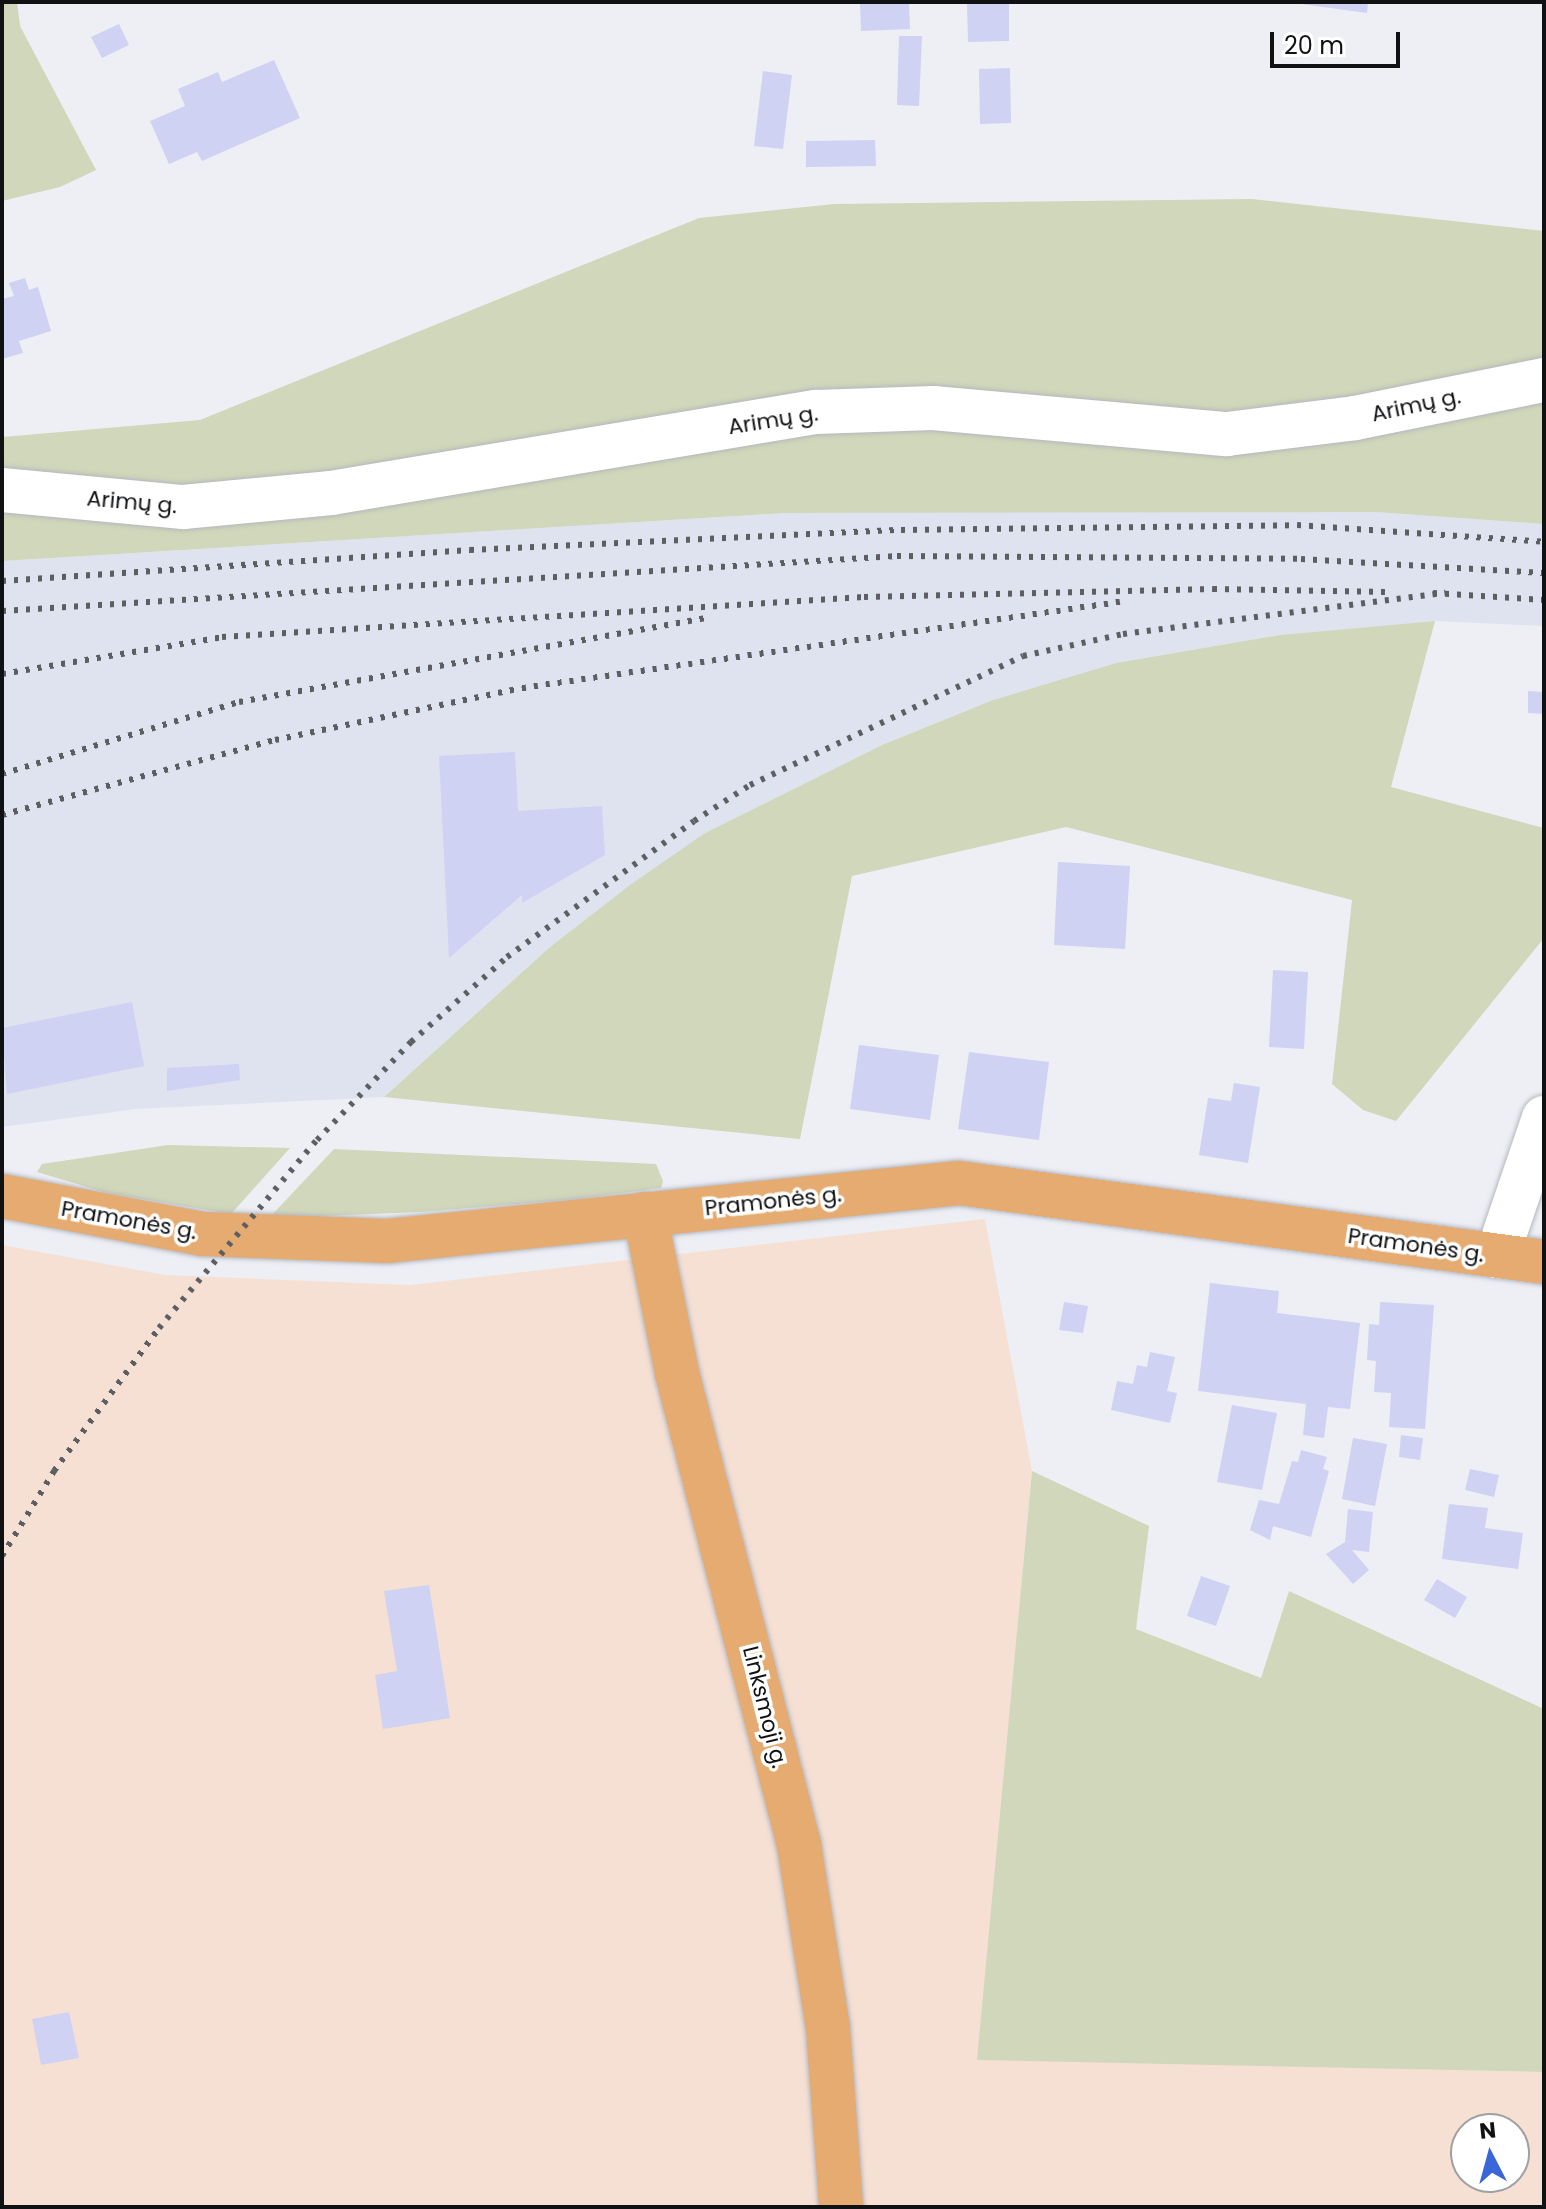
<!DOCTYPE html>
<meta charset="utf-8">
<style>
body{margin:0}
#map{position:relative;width:1546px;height:2209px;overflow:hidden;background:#edeff5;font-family:Poppins,sans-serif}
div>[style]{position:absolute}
.built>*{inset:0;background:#dfe3f0}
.industrial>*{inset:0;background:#f6e0d4}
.green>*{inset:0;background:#d1d7ba}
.building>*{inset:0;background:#cfd2f2}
.roads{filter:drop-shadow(0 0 2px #b5b7bd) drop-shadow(0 0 2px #b5b7bd)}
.minor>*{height:44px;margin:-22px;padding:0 22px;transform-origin:22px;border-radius:22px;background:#fff}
.major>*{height:44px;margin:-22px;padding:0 22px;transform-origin:22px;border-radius:22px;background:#e5ab70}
.rail>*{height:6px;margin-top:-3px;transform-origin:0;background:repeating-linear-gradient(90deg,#5c5e61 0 4px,transparent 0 12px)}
span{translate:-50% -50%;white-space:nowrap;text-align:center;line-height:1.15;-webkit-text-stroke:7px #fff;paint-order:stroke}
.street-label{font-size:22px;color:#101113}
.frame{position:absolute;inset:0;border:4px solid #101113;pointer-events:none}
.north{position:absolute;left:1450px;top:2113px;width:80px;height:80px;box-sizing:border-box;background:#fff;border:2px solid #9fa0a1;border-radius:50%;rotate:354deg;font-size:22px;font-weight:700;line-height:32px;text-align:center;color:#101113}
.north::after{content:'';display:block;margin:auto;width:28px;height:36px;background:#3a67d7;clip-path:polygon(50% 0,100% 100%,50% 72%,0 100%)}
.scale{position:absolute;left:1270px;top:32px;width:130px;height:36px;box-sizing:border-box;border:4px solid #101113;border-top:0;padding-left:10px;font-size:24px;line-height:28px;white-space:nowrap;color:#101113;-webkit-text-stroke:6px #fff;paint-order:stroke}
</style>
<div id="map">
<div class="built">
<div style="clip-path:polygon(1081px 509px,1376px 512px,1544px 524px,1544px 626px,1435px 621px,1280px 635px,1116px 663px,993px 700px,882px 745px,705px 833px,549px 948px,384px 1097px,136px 1109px,2px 1127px,2px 561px,785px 513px)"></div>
</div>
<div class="industrial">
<div style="clip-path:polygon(evenodd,985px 1219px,1032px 1471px,978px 2059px,1544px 2072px,1544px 2207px,2px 2207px,2px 1245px,165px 1275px,410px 1285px,985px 1219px,1466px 2129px,1514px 2129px,1514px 2177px,1466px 2177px,1466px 2129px)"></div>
</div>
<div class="green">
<div style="clip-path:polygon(2px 2px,17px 2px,20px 26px,96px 170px,60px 187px,2px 201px)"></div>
<div style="clip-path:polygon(1252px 199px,1544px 231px,1544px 524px,1376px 512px,785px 513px,2px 561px,2px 437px,200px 420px,699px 218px,834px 204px)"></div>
<div style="clip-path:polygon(1435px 621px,1391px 787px,1544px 828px,1544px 938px,1396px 1121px,1363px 1110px,1332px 1084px,1352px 900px,1066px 827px,852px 876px,800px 1139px,384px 1097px,549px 948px,630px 885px,705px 833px,882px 745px,993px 700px,1116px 663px,1280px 635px)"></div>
<div style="clip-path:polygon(168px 1145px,290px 1148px,231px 1214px,107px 1193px,37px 1172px,42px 1164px)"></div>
<div style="clip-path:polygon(334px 1149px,656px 1164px,663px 1181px,661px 1188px,575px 1199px,422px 1212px,269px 1218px)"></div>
<div style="clip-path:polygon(1032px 1471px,1149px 1526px,1136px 1629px,1261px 1678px,1289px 1591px,1544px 1709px,1544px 2072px,977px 2060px)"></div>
</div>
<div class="building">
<div style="clip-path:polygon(860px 2px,909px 2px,910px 29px,861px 31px)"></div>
<div style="clip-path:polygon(967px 2px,1009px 2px,1009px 41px,968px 42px)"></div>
<div style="clip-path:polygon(1287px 2px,1368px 2px,1367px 13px)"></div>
<div style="clip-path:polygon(119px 24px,129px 45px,102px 58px,91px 37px)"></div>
<div style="clip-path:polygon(899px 36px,922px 36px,919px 106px,897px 105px)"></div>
<div style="clip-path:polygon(274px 60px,300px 118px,202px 161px,197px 152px,169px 164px,150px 121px,185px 106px,178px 89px,218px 72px,222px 82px)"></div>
<div style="clip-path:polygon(1010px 68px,1011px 123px,980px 124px,979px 69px)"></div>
<div style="clip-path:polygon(763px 71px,792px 75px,783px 149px,754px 146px)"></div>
<div style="clip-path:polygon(875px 140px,876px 166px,806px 167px,806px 141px)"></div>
<div style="clip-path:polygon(25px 278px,29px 290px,38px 287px,51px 331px,19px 341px,23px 353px,2px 359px,2px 299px,14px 296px,9px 283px)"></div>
<div style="clip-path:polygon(1528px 691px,1544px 692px,1544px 714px,1528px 713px)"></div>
<div style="clip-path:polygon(515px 752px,518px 811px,602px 806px,605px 855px,522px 903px,522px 895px,449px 958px,439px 756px)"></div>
<div style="clip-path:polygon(1058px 862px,1130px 866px,1125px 949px,1054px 945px)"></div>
<div style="clip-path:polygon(1273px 970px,1308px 972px,1304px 1049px,1269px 1047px)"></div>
<div style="clip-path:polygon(132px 1002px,144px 1066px,7px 1094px,2px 1028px)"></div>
<div style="clip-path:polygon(859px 1045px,939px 1055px,930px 1120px,850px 1109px)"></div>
<div style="clip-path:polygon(969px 1052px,1049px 1062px,1039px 1140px,958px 1129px)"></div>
<div style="clip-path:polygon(239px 1064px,240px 1080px,167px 1091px,167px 1068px)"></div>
<div style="clip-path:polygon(1234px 1083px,1260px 1087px,1248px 1163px,1199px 1155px,1208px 1098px,1231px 1101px)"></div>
<div style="clip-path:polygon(1210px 1283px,1279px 1291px,1277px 1313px,1360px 1323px,1350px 1409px,1328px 1407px,1324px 1438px,1303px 1435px,1306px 1404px,1198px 1391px)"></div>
<div style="clip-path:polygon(1064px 1302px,1088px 1306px,1083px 1333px,1059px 1330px)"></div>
<div style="clip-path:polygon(1380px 1302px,1434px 1305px,1425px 1429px,1389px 1427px,1391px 1393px,1374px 1392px,1376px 1361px,1367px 1360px,1369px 1324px,1379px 1325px)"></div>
<div style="clip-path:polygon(1150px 1352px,1175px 1357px,1167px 1391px,1177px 1393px,1170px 1423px,1111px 1410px,1117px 1381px,1133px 1384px,1137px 1365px,1147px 1367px)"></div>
<div style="clip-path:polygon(1232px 1405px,1277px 1413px,1262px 1490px,1217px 1482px)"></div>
<div style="clip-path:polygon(1401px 1435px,1423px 1438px,1420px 1460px,1399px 1457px)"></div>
<div style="clip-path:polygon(1353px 1438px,1387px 1444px,1375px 1506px,1342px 1499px)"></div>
<div style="clip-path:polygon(1301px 1450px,1327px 1457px,1323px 1469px,1329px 1471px,1311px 1537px,1273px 1526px,1270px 1540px,1250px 1530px,1259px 1500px,1279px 1504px,1292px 1461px,1298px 1462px)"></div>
<div style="clip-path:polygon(1470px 1469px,1499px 1475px,1494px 1497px,1465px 1490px)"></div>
<div style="clip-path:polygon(1449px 1504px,1488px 1508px,1485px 1528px,1523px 1533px,1518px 1569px,1442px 1559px)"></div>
<div style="clip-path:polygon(1348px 1509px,1373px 1512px,1369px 1552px,1352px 1550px,1369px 1570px,1353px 1584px,1326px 1554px,1345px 1542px)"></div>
<div style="clip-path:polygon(1201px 1576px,1230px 1586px,1216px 1626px,1187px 1616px)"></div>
<div style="clip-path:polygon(1437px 1579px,1467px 1597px,1455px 1618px,1424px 1600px)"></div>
<div style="clip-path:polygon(429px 1585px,450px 1718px,383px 1729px,375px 1675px,397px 1671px,384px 1591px)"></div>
<div style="clip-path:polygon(69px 2012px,79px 2058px,41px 2065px,32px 2019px)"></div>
</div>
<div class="roads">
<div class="minor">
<div style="left:2px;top:490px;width:182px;rotate:5.4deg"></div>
<div style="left:183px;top:507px;width:149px;rotate:-5.4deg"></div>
<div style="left:331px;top:493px;width:492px;rotate:-9.5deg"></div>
<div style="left:816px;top:412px;width:117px;rotate:-2deg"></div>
<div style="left:933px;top:408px;width:295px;rotate:5.1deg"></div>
<div style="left:1227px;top:434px;width:129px;rotate:-7.1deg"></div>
<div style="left:1355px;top:418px;width:193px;rotate:-11.4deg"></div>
<div style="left:1497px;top:1256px;width:146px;rotate:-71.2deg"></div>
</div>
<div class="major">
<div style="left:2px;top:1196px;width:205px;rotate:10.7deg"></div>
<div style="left:203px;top:1234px;width:184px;rotate:2.2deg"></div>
<div style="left:387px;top:1241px;width:575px;rotate:-5.79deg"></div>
<div style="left:959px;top:1183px;width:590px;rotate:7.69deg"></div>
<div style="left:645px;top:1214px;width:162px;rotate:78.6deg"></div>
<div style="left:677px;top:1373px;width:488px;rotate:75.5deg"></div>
<div style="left:799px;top:1845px;width:185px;rotate:81deg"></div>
<div style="left:828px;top:2028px;width:179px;rotate:85.8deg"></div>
</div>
</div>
<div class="rail">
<div style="left:2px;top:581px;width:469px;rotate:-3.8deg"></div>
<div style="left:470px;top:550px;width:431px;rotate:-2.7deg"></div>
<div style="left:901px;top:530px;width:396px;rotate:-0.7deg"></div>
<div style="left:1297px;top:525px;width:248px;rotate:3.9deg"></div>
<div style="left:1433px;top:593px;width:111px;rotate:3.6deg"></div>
<div style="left:2px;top:611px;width:897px;rotate:-3.52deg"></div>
<div style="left:897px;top:556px;width:404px;rotate:0.4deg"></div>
<div style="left:1301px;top:559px;width:243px;rotate:3.3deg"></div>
<div style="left:2px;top:674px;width:223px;rotate:-9.5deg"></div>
<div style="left:222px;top:637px;width:643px;rotate:-3.57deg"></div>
<div style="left:864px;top:597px;width:349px;rotate:-1.3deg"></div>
<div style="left:1213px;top:589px;width:172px;rotate:1deg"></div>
<div style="left:2px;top:774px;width:248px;rotate:-16.9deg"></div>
<div style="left:239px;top:702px;width:473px;rotate:-10.2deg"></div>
<div style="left:2px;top:815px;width:283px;rotate:-15.4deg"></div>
<div style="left:275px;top:740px;width:252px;rotate:-11.9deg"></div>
<div style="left:522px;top:688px;width:610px;rotate:-8.2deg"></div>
<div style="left:2px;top:1556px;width:100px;rotate:-58.5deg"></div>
<div style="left:54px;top:1471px;width:177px;rotate:-53.7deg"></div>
<div style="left:159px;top:1328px;width:246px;rotate:-50deg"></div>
<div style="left:317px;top:1140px;width:136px;rotate:-46.2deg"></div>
<div style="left:411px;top:1042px;width:128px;rotate:-41.5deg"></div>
<div style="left:507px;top:957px;width:231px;rotate:-36deg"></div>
<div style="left:694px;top:821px;width:67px;rotate:-32.7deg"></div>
<div style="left:750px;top:785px;width:302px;rotate:-25.3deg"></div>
<div style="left:1023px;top:656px;width:102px;rotate:-12.4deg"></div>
<div style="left:1123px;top:634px;width:325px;rotate:-7.3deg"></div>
</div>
<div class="street-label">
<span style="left:1416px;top:405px;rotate:-12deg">Arimų g.</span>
<span style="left:773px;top:420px;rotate:-9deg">Arimų g.</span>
<span style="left:132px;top:502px;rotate:5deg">Arimų g.</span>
<span style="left:773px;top:1201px;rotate:-6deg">Pramonės g.</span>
<span style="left:129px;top:1220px;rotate:10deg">Pramonės g.</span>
<span style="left:1416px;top:1245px;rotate:8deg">Pramonės g.</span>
<span style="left:765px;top:1707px;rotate:76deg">Linksmoji g.</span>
</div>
<div class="frame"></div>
<div class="north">N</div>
<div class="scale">20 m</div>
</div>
